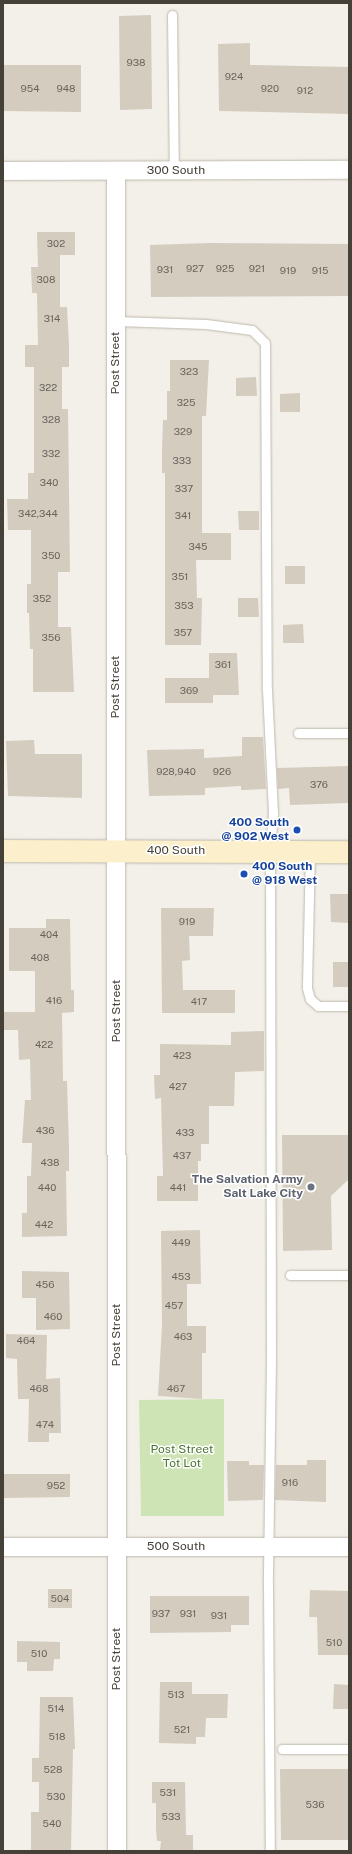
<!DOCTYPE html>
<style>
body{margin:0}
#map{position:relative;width:352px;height:1854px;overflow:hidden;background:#f3f0e9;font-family:"Public Sans",sans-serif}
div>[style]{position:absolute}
.green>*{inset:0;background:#cee4b5}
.building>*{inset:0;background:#d4ccbf}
.roads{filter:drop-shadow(0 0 1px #beb8ac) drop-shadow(0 0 1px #beb8ac)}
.service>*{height:9px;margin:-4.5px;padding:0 4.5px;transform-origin:4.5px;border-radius:4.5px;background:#fff}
.minor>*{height:18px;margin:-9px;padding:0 9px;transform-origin:9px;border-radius:9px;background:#fff}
.secondary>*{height:22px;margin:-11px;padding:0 11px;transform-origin:11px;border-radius:11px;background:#fbf0cb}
.dots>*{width:11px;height:11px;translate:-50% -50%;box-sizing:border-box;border:2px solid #fff;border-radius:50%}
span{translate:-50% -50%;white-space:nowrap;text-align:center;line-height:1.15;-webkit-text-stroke:3px #fff;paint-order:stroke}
.number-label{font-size:10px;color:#6a645a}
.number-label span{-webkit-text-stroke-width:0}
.street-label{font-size:12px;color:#464138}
.transit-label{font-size:12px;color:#164399;font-weight:700}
.right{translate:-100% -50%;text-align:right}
.left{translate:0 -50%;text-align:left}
.worship-label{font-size:12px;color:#5b616d;font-weight:700}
.park-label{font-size:12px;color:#48742f}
.frame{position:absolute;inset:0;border:4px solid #464138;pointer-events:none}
</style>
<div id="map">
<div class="green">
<div style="clip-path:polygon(224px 1399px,224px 1516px,141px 1516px,139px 1400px)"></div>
</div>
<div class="building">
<div style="clip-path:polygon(151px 15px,152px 109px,120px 110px,119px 16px)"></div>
<div style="clip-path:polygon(250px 43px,250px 65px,349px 67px,349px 114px,219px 111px,218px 44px)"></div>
<div style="clip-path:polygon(3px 65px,81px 65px,81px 112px,3px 111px)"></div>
<div style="clip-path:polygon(37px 232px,75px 232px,75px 255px,60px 255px,60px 307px,67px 307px,69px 344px,69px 367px,62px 367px,62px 409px,68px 409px,70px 572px,58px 572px,58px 627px,71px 627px,74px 692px,33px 692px,33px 649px,30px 649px,29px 613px,27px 613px,27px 584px,31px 584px,31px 530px,8px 530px,7px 499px,28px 499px,28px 473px,34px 473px,34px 367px,25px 367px,25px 345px,38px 345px,37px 293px,32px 293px,31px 267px,38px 267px)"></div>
<div style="clip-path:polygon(209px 243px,349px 244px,349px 296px,151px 297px,150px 245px)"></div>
<div style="clip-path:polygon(170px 360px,209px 360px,206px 416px,202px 416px,202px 533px,231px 533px,231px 560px,196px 560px,197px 598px,202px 598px,201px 645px,165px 645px,165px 473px,162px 473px,162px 449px,163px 420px,167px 420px,167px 391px,170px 391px)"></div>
<div style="clip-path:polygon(256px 377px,257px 396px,236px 396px,236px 378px)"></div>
<div style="clip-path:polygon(300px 393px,300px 412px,280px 412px,280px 394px)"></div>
<div style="clip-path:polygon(238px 511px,259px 511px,259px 530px,239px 530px)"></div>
<div style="clip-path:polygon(285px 566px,305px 566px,305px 584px,285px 584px)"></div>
<div style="clip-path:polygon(238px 598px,258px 598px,259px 617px,238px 617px)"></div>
<div style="clip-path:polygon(303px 624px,304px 643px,283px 643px,283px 625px)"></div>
<div style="clip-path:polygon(209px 653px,237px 653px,239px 695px,213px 695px,213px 703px,165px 703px,165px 678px,209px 678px)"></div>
<div style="clip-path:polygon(242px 737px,263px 737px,266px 789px,241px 790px,241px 786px,205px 788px,205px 795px,149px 796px,147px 750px,204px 749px,204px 758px,242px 756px)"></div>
<div style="clip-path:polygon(34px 740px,35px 754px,82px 754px,82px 798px,8px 796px,6px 741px)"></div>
<div style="clip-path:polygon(349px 766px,349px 803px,290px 805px,289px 788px,278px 789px,277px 768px)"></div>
<div style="clip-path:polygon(330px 894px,349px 894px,349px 923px,331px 922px)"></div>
<div style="clip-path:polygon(161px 908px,214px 908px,213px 936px,189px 936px,190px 960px,182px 961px,183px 990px,235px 990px,235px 1013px,162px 1013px)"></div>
<div style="clip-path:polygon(46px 919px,70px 919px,71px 990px,74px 990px,74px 1012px,62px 1013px,63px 1081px,67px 1081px,69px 1148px,69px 1171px,66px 1171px,67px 1236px,22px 1237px,22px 1213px,27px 1213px,27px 1176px,31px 1176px,32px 1143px,22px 1143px,25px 1100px,31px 1100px,30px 1059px,19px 1060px,18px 1030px,3px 1030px,3px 1012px,35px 1012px,35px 971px,9px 971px,9px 928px,46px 928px)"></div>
<div style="clip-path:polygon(333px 962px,349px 962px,349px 987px,333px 987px)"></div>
<div style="clip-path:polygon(264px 1031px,264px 1071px,235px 1072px,234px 1106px,209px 1106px,209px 1144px,201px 1144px,201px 1161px,198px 1161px,198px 1201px,157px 1201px,157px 1176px,163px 1176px,161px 1098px,155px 1099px,154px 1075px,160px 1075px,160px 1044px,231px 1045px,231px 1032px)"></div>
<div style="clip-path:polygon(282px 1135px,349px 1135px,349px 1179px,331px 1196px,332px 1250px,283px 1251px)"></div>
<div style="clip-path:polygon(200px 1230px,201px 1284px,187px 1284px,187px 1326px,206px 1326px,206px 1353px,202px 1353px,202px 1399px,158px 1396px,162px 1325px,161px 1231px)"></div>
<div style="clip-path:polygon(22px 1271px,69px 1272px,70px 1329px,36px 1330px,36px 1298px,22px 1298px)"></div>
<div style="clip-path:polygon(6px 1334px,47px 1335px,46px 1379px,60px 1378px,61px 1433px,49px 1433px,49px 1442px,28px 1442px,29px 1399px,18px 1399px,17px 1359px,6px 1358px)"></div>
<div style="clip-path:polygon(307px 1460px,326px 1460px,326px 1502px,275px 1500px,276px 1465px,307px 1465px)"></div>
<div style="clip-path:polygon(227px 1461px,249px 1461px,249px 1465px,264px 1465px,263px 1500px,228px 1501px)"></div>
<div style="clip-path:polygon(3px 1474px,70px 1474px,70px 1497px,4px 1498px)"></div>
<div style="clip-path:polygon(48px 1589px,72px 1589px,72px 1608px,48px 1608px)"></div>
<div style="clip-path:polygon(310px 1590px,349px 1591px,349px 1655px,318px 1655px,317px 1617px,309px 1617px)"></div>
<div style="clip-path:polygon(150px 1596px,249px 1596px,249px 1625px,231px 1625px,231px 1632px,150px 1633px)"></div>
<div style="clip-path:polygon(17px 1641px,60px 1642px,60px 1659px,54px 1659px,53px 1671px,27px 1671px,27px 1662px,17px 1662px)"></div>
<div style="clip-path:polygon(160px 1682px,192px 1682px,192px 1694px,228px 1694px,227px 1718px,206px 1718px,205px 1737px,196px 1737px,196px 1744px,159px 1743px)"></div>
<div style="clip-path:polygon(334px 1684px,349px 1685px,349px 1709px,333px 1709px)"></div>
<div style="clip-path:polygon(40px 1697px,73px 1697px,75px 1749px,73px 1749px,71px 1851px,31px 1851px,31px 1812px,39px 1812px,39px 1782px,32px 1782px,32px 1758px,39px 1758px)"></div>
<div style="clip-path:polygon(280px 1769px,349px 1769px,349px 1840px,281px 1840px)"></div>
<div style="clip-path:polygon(152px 1782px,185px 1782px,186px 1835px,193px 1835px,193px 1851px,160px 1850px,161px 1841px,157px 1841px,156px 1829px,156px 1803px,152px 1803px)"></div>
</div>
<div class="roads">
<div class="service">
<div style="left:172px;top:15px;width:156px;rotate:89.3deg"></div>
<div style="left:116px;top:321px;width:90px;rotate:1.9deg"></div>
<div style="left:206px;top:324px;width:46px;rotate:7.4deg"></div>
<div style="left:252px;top:330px;width:18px;rotate:45deg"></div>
<div style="left:265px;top:343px;width:347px;rotate:89.7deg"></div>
<div style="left:267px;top:690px;width:123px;rotate:87.2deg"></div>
<div style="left:273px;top:813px;width:38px;rotate:95deg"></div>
<div style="left:270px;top:851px;width:507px;rotate:89.89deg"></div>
<div style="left:271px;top:1358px;width:228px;rotate:90.8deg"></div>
<div style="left:268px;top:1586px;width:265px;rotate:89.6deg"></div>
<div style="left:298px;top:733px;width:51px"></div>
<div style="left:310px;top:852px;width:136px;rotate:91.3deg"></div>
<div style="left:307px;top:988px;width:11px;rotate:75deg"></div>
<div style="left:310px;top:999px;width:11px;rotate:41deg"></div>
<div style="left:318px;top:1006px;width:31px"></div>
<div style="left:290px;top:1275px;width:59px"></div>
<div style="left:282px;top:1749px;width:67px"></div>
</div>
<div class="minor">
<div style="left:3px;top:171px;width:346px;rotate:-0.2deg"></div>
<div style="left:116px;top:171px;width:1680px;rotate:89.97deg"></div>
<div style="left:3px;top:1547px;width:346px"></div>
</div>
<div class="secondary">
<div style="left:3px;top:851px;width:346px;rotate:0.2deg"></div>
</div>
</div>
<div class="dots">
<div style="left:297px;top:830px;background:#1a4fb4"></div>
<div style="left:244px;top:874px;background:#1a4fb4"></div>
<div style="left:311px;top:1187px;background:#6b7280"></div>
</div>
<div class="number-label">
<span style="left:136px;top:63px">938</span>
<span style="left:234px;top:77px">924</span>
<span style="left:30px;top:89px">954</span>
<span style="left:66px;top:89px">948</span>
<span style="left:270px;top:89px">920</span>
<span style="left:305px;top:91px">912</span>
<span style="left:56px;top:244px">302</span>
<span style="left:195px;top:269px">927</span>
<span style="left:225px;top:269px">925</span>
<span style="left:257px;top:269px">921</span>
<span style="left:165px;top:270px">931</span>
<span style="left:288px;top:271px">919</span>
<span style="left:320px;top:271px">915</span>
<span style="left:46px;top:280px">308</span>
<span style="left:52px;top:319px">314</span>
<span style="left:189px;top:372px">323</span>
<span style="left:48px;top:388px">322</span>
<span style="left:186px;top:403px">325</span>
<span style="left:51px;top:420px">328</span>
<span style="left:183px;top:432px">329</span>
<span style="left:51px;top:454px">332</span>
<span style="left:182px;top:461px">333</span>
<span style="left:49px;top:483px">340</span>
<span style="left:184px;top:489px">337</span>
<span style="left:38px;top:514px">342,344</span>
<span style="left:183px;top:516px">341</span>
<span style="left:198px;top:547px">345</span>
<span style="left:51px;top:556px">350</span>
<span style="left:180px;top:577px">351</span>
<span style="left:42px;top:599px">352</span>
<span style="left:184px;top:606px">353</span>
<span style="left:183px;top:633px">357</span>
<span style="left:51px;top:638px">356</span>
<span style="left:223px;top:665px">361</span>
<span style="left:189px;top:691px">369</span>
<span style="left:176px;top:772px">928,940</span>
<span style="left:222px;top:772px">926</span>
<span style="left:319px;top:785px">376</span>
<span style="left:187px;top:922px">919</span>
<span style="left:49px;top:935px">404</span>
<span style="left:40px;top:958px">408</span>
<span style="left:54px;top:1001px">416</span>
<span style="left:199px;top:1002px">417</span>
<span style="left:44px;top:1045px">422</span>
<span style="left:182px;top:1056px">423</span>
<span style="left:178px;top:1087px">427</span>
<span style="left:45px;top:1131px">436</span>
<span style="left:185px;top:1133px">433</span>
<span style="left:182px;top:1156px">437</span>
<span style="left:50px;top:1163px">438</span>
<span style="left:47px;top:1188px">440</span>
<span style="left:178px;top:1188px">441</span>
<span style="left:44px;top:1225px">442</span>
<span style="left:181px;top:1243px">449</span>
<span style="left:181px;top:1277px">453</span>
<span style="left:45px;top:1285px">456</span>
<span style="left:174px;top:1306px">457</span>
<span style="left:53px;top:1317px">460</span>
<span style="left:183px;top:1337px">463</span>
<span style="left:26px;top:1341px">464</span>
<span style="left:39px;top:1389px">468</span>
<span style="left:176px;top:1389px">467</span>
<span style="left:45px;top:1425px">474</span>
<span style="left:290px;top:1483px">916</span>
<span style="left:56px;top:1486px">952</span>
<span style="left:60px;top:1599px">504</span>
<span style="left:161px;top:1614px">937</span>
<span style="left:188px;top:1614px">931</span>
<span style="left:219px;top:1616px">931</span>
<span style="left:334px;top:1643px">510</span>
<span style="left:39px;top:1654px">510</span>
<span style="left:176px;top:1695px">513</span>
<span style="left:56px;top:1709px">514</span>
<span style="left:182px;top:1730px">521</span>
<span style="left:57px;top:1737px">518</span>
<span style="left:53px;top:1770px">528</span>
<span style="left:168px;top:1793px">531</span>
<span style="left:56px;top:1797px">530</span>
<span style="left:315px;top:1805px">536</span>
<span style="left:171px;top:1817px">533</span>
<span style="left:52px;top:1824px">540</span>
</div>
<div class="street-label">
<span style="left:176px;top:171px">300 South</span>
<span style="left:116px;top:363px;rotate:-90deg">Post Street</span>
<span style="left:116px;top:687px;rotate:-90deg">Post Street</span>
<span style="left:176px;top:851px">400 South</span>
<span style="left:117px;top:1011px;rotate:-90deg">Post Street</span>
<span style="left:117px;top:1335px;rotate:-90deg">Post Street</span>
<span style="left:176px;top:1547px">500 South</span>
<span style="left:117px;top:1659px;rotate:-90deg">Post Street</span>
</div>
<div class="transit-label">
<span class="right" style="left:289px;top:830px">400 South<br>@ 902 West</span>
<span class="left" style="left:252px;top:874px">400 South<br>@ 918 West</span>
</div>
<div class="worship-label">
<span class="right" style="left:303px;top:1187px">The Salvation Army<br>Salt Lake City</span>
</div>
<div class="park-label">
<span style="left:182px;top:1457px">Post Street<br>Tot Lot</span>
</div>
<div class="frame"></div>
</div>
